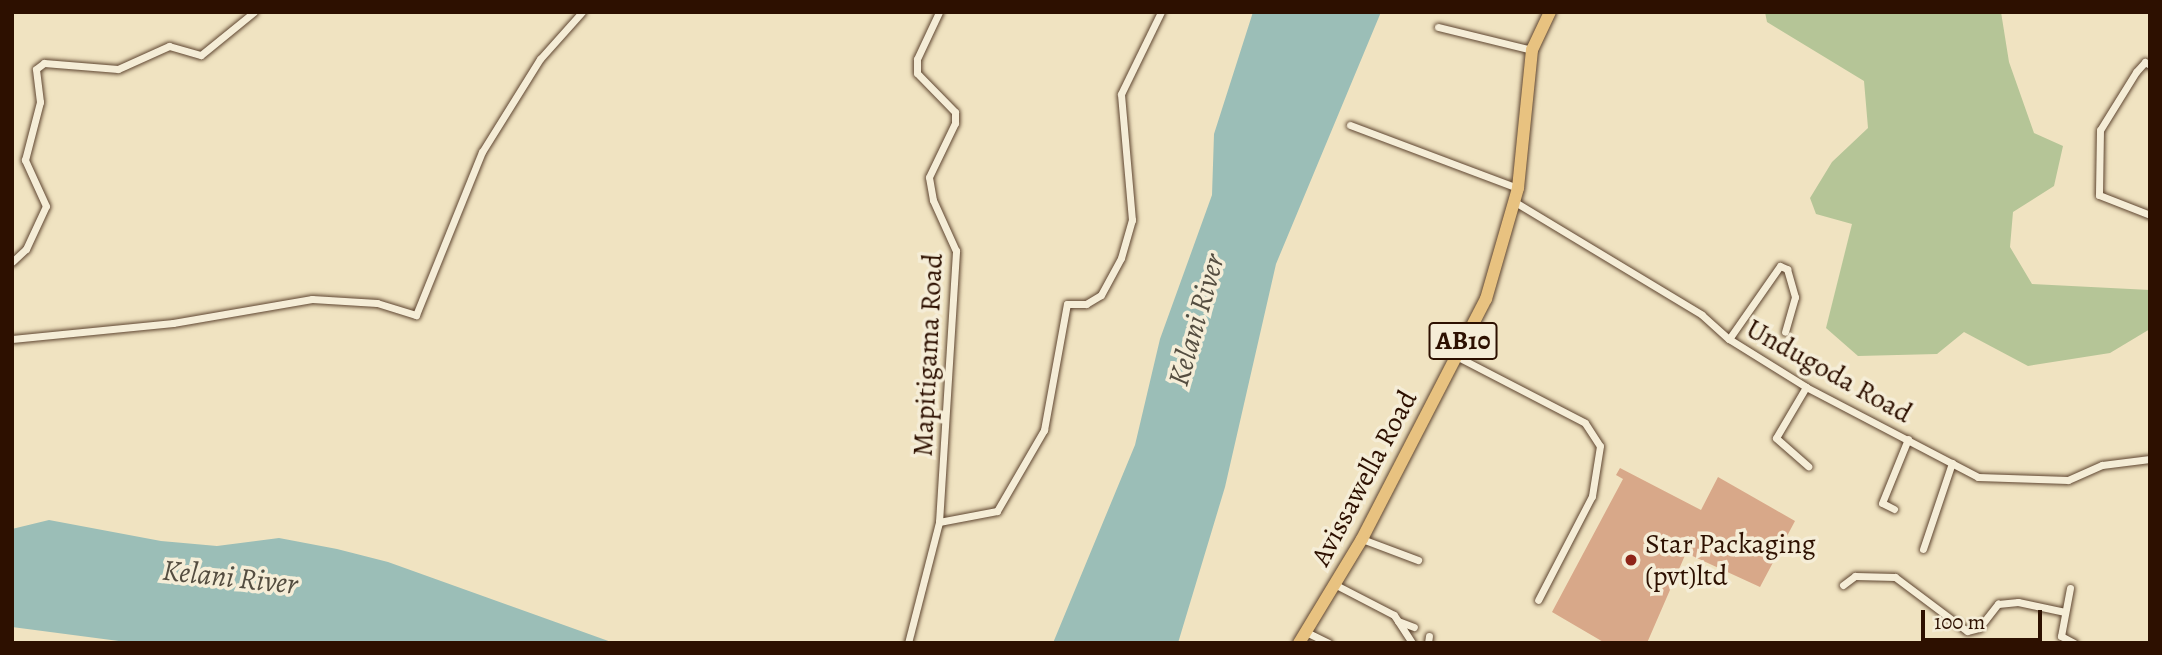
<!DOCTYPE html>
<style>
body{margin:0}
#map{position:relative;width:2162px;height:655px;overflow:hidden;background:#f0e3c1;font-family:Alegreya,serif}
div>[style]{position:absolute}
.green>*{inset:0;background:#b5c597}
.water>*{inset:0;background:#9bbeb7}
.building>*{inset:0;background:#d8a889}
.roads{filter:drop-shadow(0 0 2px #5e4530) drop-shadow(0 0 2px #5e4530)}
.street>*{height:7px;margin:-3.5px;padding:0 3.5px;transform-origin:3.5px;border-radius:3.5px;background:#f5edd7}
.primary>*{height:12px;margin:-6px;padding:0 6px;transform-origin:6px;border-radius:6px;background:#e8c280}
.dots>*{width:19px;height:19px;translate:-50% -50%;box-sizing:border-box;border:4px solid #f5edd7;border-radius:50%}
span{translate:-50% -50%;white-space:nowrap;text-align:center;line-height:1.15;-webkit-text-stroke:7px #f5edd7;paint-order:stroke}
.shield-label span{padding:2px 5px;background:#f5edd7;border:2px solid;border-radius:5px;-webkit-text-stroke-width:0}
.shield-label{font-size:26px;color:#2d1000;font-weight:700}
.street-label{font-size:28px;color:#2d1000}
.poi-label{font-size:28px;color:#2d1000}
.left{translate:0 -50%;text-align:left}
.water-label{font-size:30px;color:#544d40;font-style:italic}
.frame{position:absolute;inset:0;border:14px solid #2d1000;pointer-events:none}
.scale{position:absolute;left:1921px;top:610px;width:121px;height:32px;box-sizing:border-box;border:4px solid #2d1000;border-top:0;padding-left:9px;font-size:21px;line-height:24px;white-space:nowrap;color:#2d1000;-webkit-text-stroke:5px #f5edd7;paint-order:stroke}
</style>
<div id="map">
<div class="green">
<div style="clip-path:polygon(1765px 12px,2001px 12px,2009px 62px,2034px 133px,2063px 146px,2054px 186px,2013px 212px,2010px 247px,2032px 284px,2150px 290px,2150px 329px,2110px 353px,2028px 366px,1964px 332px,1937px 354px,1858px 356px,1826px 328px,1852px 224px,1816px 214px,1810px 198px,1832px 162px,1868px 128px,1864px 81px,1767px 22px)"></div>
</div>
<div class="water">
<div style="clip-path:polygon(1253px 12px,1381px 12px,1276px 264px,1225px 487px,1178px 643px,1053px 643px,1135px 445px,1160px 339px,1212px 195px,1214px 134px)"></div>
<div style="clip-path:polygon(49px 520px,161px 541px,217px 546px,279px 538px,337px 549px,388px 562px,614px 643px,134px 643px,12px 627px,12px 529px)"></div>
</div>
<div class="building">
<div style="clip-path:polygon(1620px 468px,1701px 510px,1718px 477px,1795px 521px,1760px 587px,1686px 553px,1647px 643px,1605px 643px,1552px 612px,1623px 479px,1616px 475px)"></div>
</div>
<div class="roads">
<div class="street">
<div style="left:1438px;top:27px;width:97px;rotate:13.7deg"></div>
<div style="left:2150px;top:65px;width:6px;rotate:-149deg"></div>
<div style="left:2145px;top:62px;width:13px;rotate:132deg"></div>
<div style="left:2136px;top:72px;width:68px;rotate:121.8deg"></div>
<div style="left:2100px;top:130px;width:65px;rotate:90.9deg"></div>
<div style="left:2099px;top:195px;width:55px;rotate:21.4deg"></div>
<div style="left:1350px;top:125px;width:179px;rotate:20.6deg"></div>
<div style="left:1515px;top:202px;width:218px;rotate:31.1deg"></div>
<div style="left:1702px;top:315px;width:36px;rotate:42deg"></div>
<div style="left:1729px;top:339px;width:91px;rotate:31.9deg"></div>
<div style="left:1806px;top:387px;width:194px;rotate:27.6deg"></div>
<div style="left:1978px;top:477px;width:90px;rotate:1.9deg"></div>
<div style="left:2068px;top:480px;width:37px;rotate:-24deg"></div>
<div style="left:2102px;top:465px;width:48px;rotate:-7.1deg"></div>
<div style="left:12px;top:262px;width:19px;rotate:-43deg"></div>
<div style="left:26px;top:249px;width:47px;rotate:-65.1deg"></div>
<div style="left:46px;top:206px;width:51px;rotate:-114.5deg"></div>
<div style="left:25px;top:160px;width:60px;rotate:-75.5deg"></div>
<div style="left:40px;top:102px;width:33px;rotate:-97deg"></div>
<div style="left:36px;top:69px;width:10px;rotate:-37deg"></div>
<div style="left:44px;top:63px;width:74px;rotate:4.6deg"></div>
<div style="left:118px;top:69px;width:56px;rotate:-24.3deg"></div>
<div style="left:169px;top:46px;width:33px;rotate:16deg"></div>
<div style="left:201px;top:55px;width:68px;rotate:-39.1deg"></div>
<div style="left:12px;top:339px;width:162px;rotate:-5.7deg"></div>
<div style="left:173px;top:323px;width:141px;rotate:-9.8deg"></div>
<div style="left:312px;top:299px;width:65px;rotate:3.5deg"></div>
<div style="left:377px;top:303px;width:41px;rotate:17.1deg"></div>
<div style="left:416px;top:315px;width:176px;rotate:-68deg"></div>
<div style="left:482px;top:152px;width:110px;rotate:-58.1deg"></div>
<div style="left:540px;top:59px;width:63px;rotate:-48.2deg"></div>
<div style="left:1729px;top:339px;width:89px;rotate:-55.1deg"></div>
<div style="left:1780px;top:266px;width:8px;rotate:23deg"></div>
<div style="left:1787px;top:269px;width:29px;rotate:74deg"></div>
<div style="left:1795px;top:297px;width:36px;rotate:106deg"></div>
<div style="left:1456px;top:356px;width:145px;rotate:27.4deg"></div>
<div style="left:1585px;top:423px;width:27px;rotate:57deg"></div>
<div style="left:1600px;top:446px;width:51px;rotate:99.1deg"></div>
<div style="left:1592px;top:496px;width:117px;rotate:117.4deg"></div>
<div style="left:1806px;top:387px;width:59px;rotate:120.5deg"></div>
<div style="left:1776px;top:438px;width:43px;rotate:41.2deg"></div>
<div style="left:1894px;top:509px;width:13px;rotate:-153deg"></div>
<div style="left:1882px;top:503px;width:69px;rotate:-67.9deg"></div>
<div style="left:939px;top:522px;width:59px;rotate:-10.7deg"></div>
<div style="left:997px;top:511px;width:94px;rotate:-59.9deg"></div>
<div style="left:1044px;top:430px;width:128px;rotate:-79.7deg"></div>
<div style="left:1067px;top:304px;width:19px"></div>
<div style="left:1086px;top:304px;width:17px;rotate:-31deg"></div>
<div style="left:1101px;top:295px;width:42px;rotate:-61.6deg"></div>
<div style="left:1121px;top:258px;width:40px;rotate:-74deg"></div>
<div style="left:1132px;top:220px;width:126px;rotate:-95deg"></div>
<div style="left:1121px;top:94px;width:91px;rotate:-64deg"></div>
<div style="left:1362px;top:539px;width:60px;rotate:20.6deg"></div>
<div style="left:1923px;top:549px;width:91px;rotate:-71.4deg"></div>
<div style="left:1336px;top:585px;width:65px;rotate:27.3deg"></div>
<div style="left:1394px;top:615px;width:33px;rotate:57deg"></div>
<div style="left:1843px;top:585px;width:15px;rotate:-37deg"></div>
<div style="left:1855px;top:576px;width:40px;rotate:1.4deg"></div>
<div style="left:1895px;top:577px;width:90px;rotate:36.9deg"></div>
<div style="left:1967px;top:631px;width:12px;rotate:-14deg"></div>
<div style="left:1979px;top:628px;width:31px;rotate:-52deg"></div>
<div style="left:1998px;top:604px;width:20px;rotate:-6deg"></div>
<div style="left:2018px;top:602px;width:48px;rotate:12deg"></div>
<div style="left:2070px;top:588px;width:49px;rotate:100.6deg"></div>
<div style="left:2061px;top:636px;width:15px;rotate:28deg"></div>
<div style="left:1398px;top:621px;width:17px;rotate:21deg"></div>
<div style="left:1306px;top:632px;width:25px;rotate:26deg"></div>
<div style="left:908px;top:643px;width:125px;rotate:-75.6deg"></div>
<div style="left:939px;top:522px;width:272px;rotate:-86.4deg"></div>
<div style="left:956px;top:251px;width:56px;rotate:-114.3deg"></div>
<div style="left:933px;top:200px;width:23px;rotate:-100deg"></div>
<div style="left:929px;top:177px;width:60px;rotate:-64.3deg"></div>
<div style="left:955px;top:123px;width:11px;rotate:-90deg"></div>
<div style="left:955px;top:112px;width:54px;rotate:-134.3deg"></div>
<div style="left:917px;top:73px;width:14px;rotate:-90deg"></div>
<div style="left:917px;top:59px;width:52px;rotate:-64.9deg"></div>
<div style="left:1428px;top:643px;width:7px;rotate:-82deg"></div>
</div>
<div class="primary">
<div style="left:1299px;top:643px;width:122px;rotate:-58.8deg"></div>
<div style="left:1362px;top:539px;width:270px;rotate:-62.7deg"></div>
<div style="left:1486px;top:299px;width:116px;rotate:-73.9deg"></div>
<div style="left:1518px;top:188px;width:139px;rotate:-84.2deg"></div>
<div style="left:1532px;top:50px;width:42px;rotate:-64.7deg"></div>
</div>
</div>
<div class="dots">
<div style="left:1631px;top:560px;background:#8f2418"></div>
</div>
<div class="shield-label">
<span style="left:1463px;top:341px">AB10</span>
</div>
<div class="street-label">
<span style="left:928px;top:355px;rotate:-87deg">Mapitigama Road</span>
<span style="left:1829px;top:371px;rotate:29deg">Undugoda Road</span>
<span style="left:1364px;top:478px;rotate:-62deg">Avissawella Road</span>
</div>
<div class="poi-label">
<span class="left" style="left:1645px;top:560px">Star Packaging<br>(pvt)ltd</span>
</div>
<div class="water-label">
<span style="left:1196px;top:320px;rotate:-74deg">Kelani River</span>
<span style="left:230px;top:577px;rotate:6deg">Kelani River</span>
</div>
<div class="frame"></div>
<div class="scale">100 m</div>
</div>
